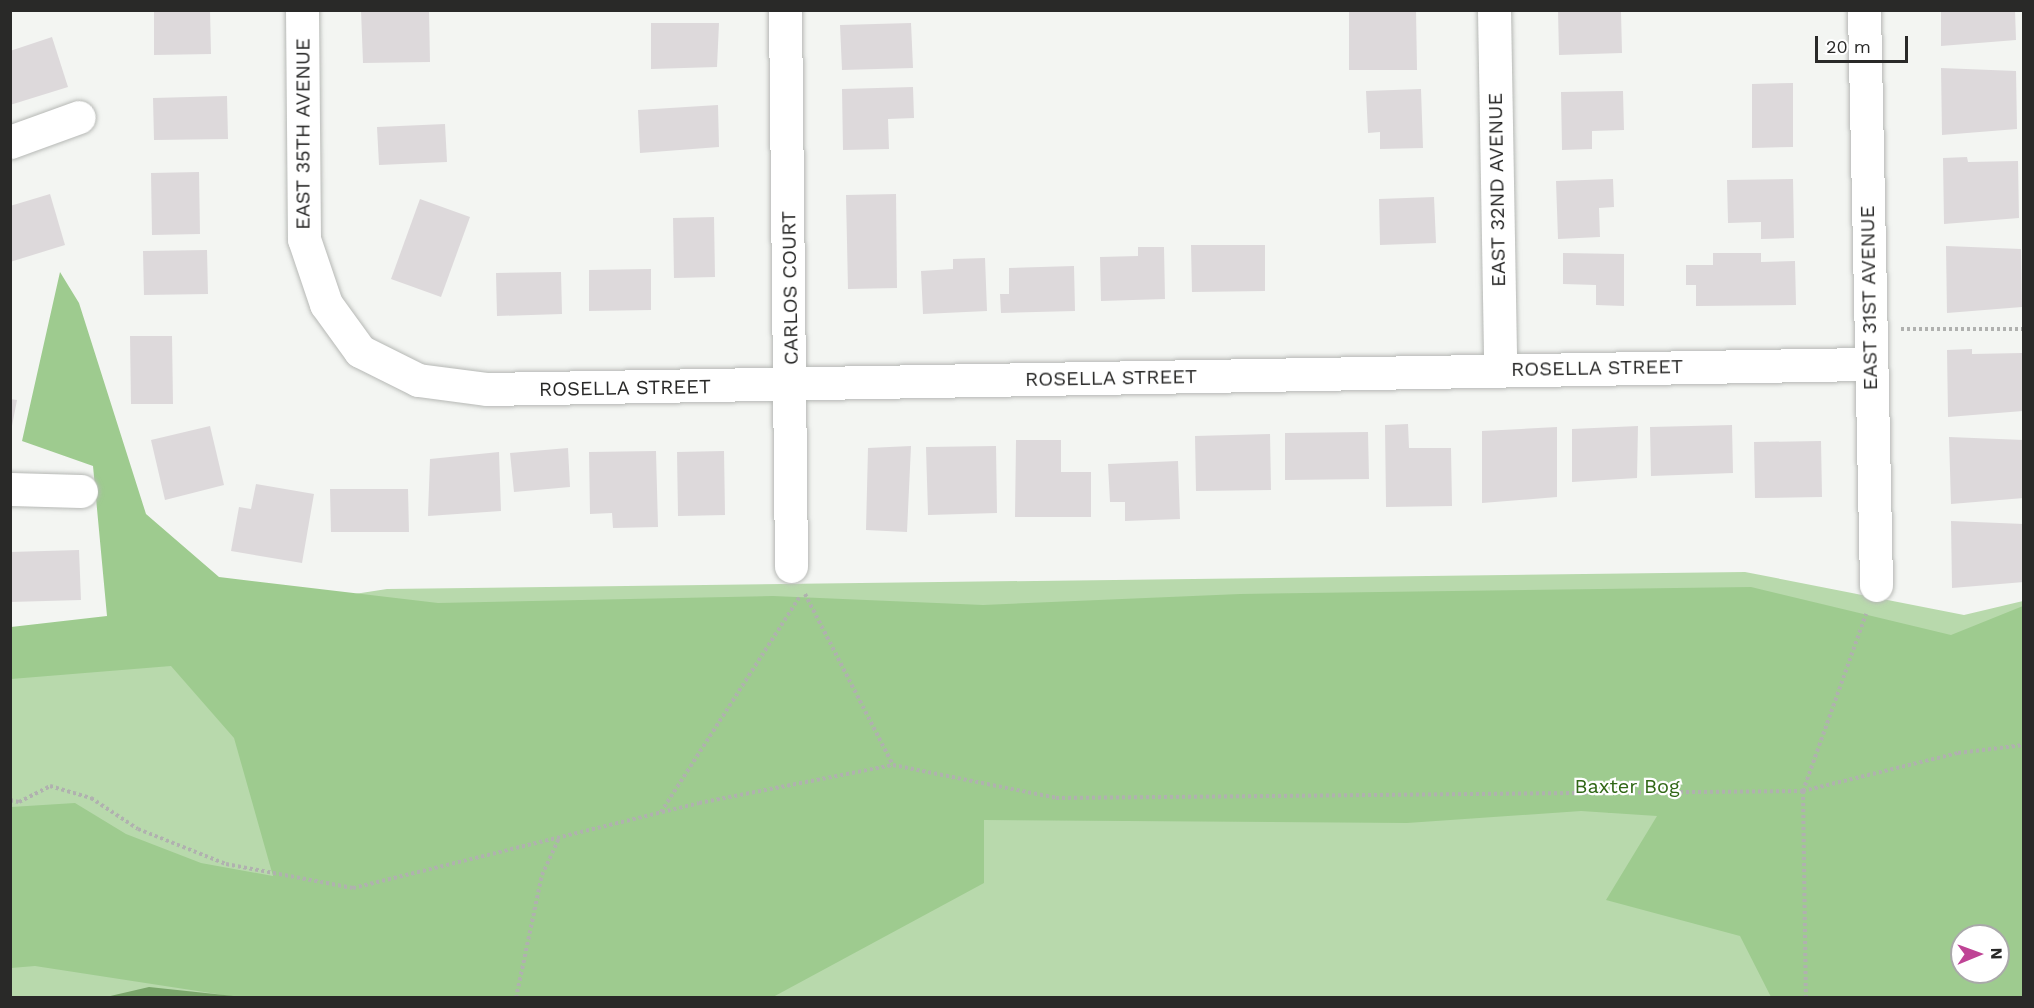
<!DOCTYPE html>
<style>
body{margin:0}
#map{position:relative;width:2034px;height:1008px;overflow:hidden;background:#f3f5f2;font-family:"Work Sans",sans-serif}
div>[style]{position:absolute}
.green>*{inset:0;background:#b8d9ac}
.forest>*{inset:0;background:#9ecb8f}
.water>*{inset:0;background:#79a56a}
.building>*{inset:0;background:#ddd9db}
.path>*{height:4px;margin-top:-2px;transform-origin:0;background:repeating-linear-gradient(90deg,#b0b1af 0 3px,transparent 0 6px)}
.roads{filter:drop-shadow(0 0 2px #b6b8b5) drop-shadow(0 0 2px #b6b8b5)}
.minor>*{height:33px;margin:-16.5px;padding:0 16.5px;transform-origin:16.5px;border-radius:16.5px;background:#fff}
span{translate:-50% -50%;white-space:nowrap;text-align:center;line-height:1.15;-webkit-text-stroke:4.5px #fff;paint-order:stroke}
.street-label{font-size:20px;color:#292928}
.park-label{font-size:20px;color:#306716}
.frame{position:absolute;inset:0;border:12px solid #292928;pointer-events:none}
.north{position:absolute;left:1950px;top:924px;width:60px;height:60px;box-sizing:border-box;background:#fff;border:2px solid #a9a9a9;border-radius:50%;rotate:89deg;font-size:16px;font-weight:700;line-height:24px;text-align:center;color:#292928}
.north::after{content:'';display:block;margin:auto;width:21px;height:27px;background:#bf4495;clip-path:polygon(50% 0,100% 100%,50% 72%,0 100%)}
.scale{position:absolute;left:1815px;top:36px;width:93px;height:27px;box-sizing:border-box;border:3px solid #292928;border-top:0;padding-left:8px;font-size:18px;line-height:21px;white-space:nowrap;color:#292928;-webkit-text-stroke:4px #fff;paint-order:stroke}
</style>
<div id="map">
<div class="green">
<div style="clip-path:polygon(evenodd,1745px 572px,1964px 615px,2023px 601px,2023px 997px,11px 997px,11px 647px,387px 589px,1745px 572px,1962px 936px,1998px 936px,1998px 972px,1962px 972px,1962px 936px)"></div>
</div>
<div class="forest">
<div style="clip-path:polygon(evenodd,60px 272px,79px 303px,146px 514px,219px 577px,438px 603px,773px 596px,983px 605px,1240px 594px,1751px 587px,1951px 635px,2023px 606px,2023px 997px,1771px 997px,1740px 936px,1606px 900px,1657px 816px,1581px 811px,1407px 823px,984px 820px,984px 883px,773px 997px,243px 998px,35px 966px,11px 968px,11px 807px,75px 803px,126px 834px,201px 863px,273px 876px,234px 738px,171px 666px,11px 679px,11px 627px,107px 616px,93px 466px,22px 441px,60px 272px,1962px 936px,1998px 936px,1998px 972px,1962px 972px,1962px 936px)"></div>
</div>
<div class="water">
<div style="clip-path:polygon(149px 987px,243px 997px,106px 997px)"></div>
</div>
<div class="building">
<div style="clip-path:polygon(154px 10px,210px 10px,211px 54px,154px 55px)"></div>
<div style="clip-path:polygon(361px 10px,429px 10px,430px 62px,363px 63px)"></div>
<div style="clip-path:polygon(1349px 10px,1416px 10px,1417px 70px,1349px 70px)"></div>
<div style="clip-path:polygon(1558px 10px,1621px 12px,1622px 53px,1559px 55px)"></div>
<div style="clip-path:polygon(1941px 10px,2015px 10px,2016px 40px,1941px 46px)"></div>
<div style="clip-path:polygon(651px 23px,719px 23px,717px 67px,651px 69px)"></div>
<div style="clip-path:polygon(911px 23px,913px 68px,842px 70px,840px 25px)"></div>
<div style="clip-path:polygon(52px 37px,68px 87px,10px 105px,10px 51px)"></div>
<div style="clip-path:polygon(1941px 68px,2016px 71px,2017px 129px,1942px 135px)"></div>
<div style="clip-path:polygon(1793px 83px,1793px 147px,1752px 148px,1752px 84px)"></div>
<div style="clip-path:polygon(913px 87px,914px 118px,888px 119px,889px 149px,843px 150px,842px 89px)"></div>
<div style="clip-path:polygon(1421px 89px,1423px 148px,1380px 149px,1380px 132px,1368px 133px,1366px 91px)"></div>
<div style="clip-path:polygon(1623px 91px,1624px 130px,1592px 131px,1592px 149px,1562px 150px,1561px 92px)"></div>
<div style="clip-path:polygon(227px 96px,228px 139px,154px 140px,153px 98px)"></div>
<div style="clip-path:polygon(718px 105px,719px 147px,640px 153px,638px 110px)"></div>
<div style="clip-path:polygon(445px 124px,447px 162px,379px 165px,377px 127px)"></div>
<div style="clip-path:polygon(1967px 157px,1968px 162px,2018px 161px,2019px 218px,1944px 224px,1943px 158px)"></div>
<div style="clip-path:polygon(199px 172px,200px 234px,152px 235px,151px 173px)"></div>
<div style="clip-path:polygon(1613px 179px,1614px 207px,1599px 208px,1600px 237px,1558px 239px,1556px 181px)"></div>
<div style="clip-path:polygon(1793px 179px,1794px 238px,1761px 239px,1761px 222px,1728px 223px,1727px 180px)"></div>
<div style="clip-path:polygon(50px 194px,65px 245px,10px 262px,10px 206px)"></div>
<div style="clip-path:polygon(896px 194px,897px 288px,848px 289px,846px 195px)"></div>
<div style="clip-path:polygon(1434px 197px,1436px 243px,1380px 245px,1379px 199px)"></div>
<div style="clip-path:polygon(420px 199px,470px 217px,441px 297px,391px 279px)"></div>
<div style="clip-path:polygon(714px 217px,715px 277px,674px 278px,673px 218px)"></div>
<div style="clip-path:polygon(1191px 245px,1265px 245px,1265px 291px,1192px 292px)"></div>
<div style="clip-path:polygon(1946px 246px,2021px 249px,2022px 307px,1947px 313px)"></div>
<div style="clip-path:polygon(1138px 247px,1164px 247px,1165px 299px,1101px 301px,1100px 257px,1138px 256px)"></div>
<div style="clip-path:polygon(207px 250px,208px 294px,144px 295px,143px 251px)"></div>
<div style="clip-path:polygon(1563px 253px,1624px 254px,1624px 306px,1596px 305px,1596px 285px,1563px 284px)"></div>
<div style="clip-path:polygon(1713px 253px,1761px 253px,1761px 262px,1795px 261px,1796px 305px,1696px 306px,1696px 285px,1686px 285px,1686px 265px,1713px 265px)"></div>
<div style="clip-path:polygon(985px 258px,987px 311px,923px 314px,921px 271px,953px 269px,953px 259px)"></div>
<div style="clip-path:polygon(1074px 266px,1075px 311px,1001px 313px,1000px 294px,1009px 294px,1009px 268px)"></div>
<div style="clip-path:polygon(651px 269px,651px 310px,589px 311px,589px 270px)"></div>
<div style="clip-path:polygon(561px 272px,562px 314px,497px 316px,496px 273px)"></div>
<div style="clip-path:polygon(130px 336px,172px 336px,173px 404px,131px 404px)"></div>
<div style="clip-path:polygon(1972px 349px,1972px 354px,2022px 353px,2023px 411px,1948px 417px,1947px 350px)"></div>
<div style="clip-path:polygon(10px 399px,17px 400px,12px 426px,10px 426px)"></div>
<div style="clip-path:polygon(1408px 424px,1409px 448px,1451px 448px,1452px 506px,1386px 507px,1385px 425px)"></div>
<div style="clip-path:polygon(1732px 425px,1733px 473px,1651px 476px,1650px 427px)"></div>
<div style="clip-path:polygon(210px 426px,224px 485px,165px 500px,151px 440px)"></div>
<div style="clip-path:polygon(1638px 426px,1637px 478px,1572px 482px,1572px 429px)"></div>
<div style="clip-path:polygon(1557px 427px,1557px 497px,1482px 503px,1482px 431px)"></div>
<div style="clip-path:polygon(1368px 432px,1369px 479px,1285px 480px,1285px 433px)"></div>
<div style="clip-path:polygon(1270px 434px,1271px 490px,1196px 491px,1195px 436px)"></div>
<div style="clip-path:polygon(1949px 437px,2024px 440px,2024px 498px,1951px 504px)"></div>
<div style="clip-path:polygon(1016px 440px,1061px 440px,1061px 472px,1091px 472px,1091px 517px,1015px 517px)"></div>
<div style="clip-path:polygon(1821px 441px,1822px 497px,1755px 498px,1754px 442px)"></div>
<div style="clip-path:polygon(911px 446px,907px 532px,866px 530px,868px 448px)"></div>
<div style="clip-path:polygon(996px 446px,997px 513px,928px 515px,926px 447px)"></div>
<div style="clip-path:polygon(568px 448px,570px 487px,514px 492px,510px 453px)"></div>
<div style="clip-path:polygon(656px 451px,658px 527px,613px 528px,612px 513px,590px 514px,589px 452px)"></div>
<div style="clip-path:polygon(724px 451px,725px 515px,678px 516px,677px 452px)"></div>
<div style="clip-path:polygon(499px 452px,501px 511px,428px 516px,430px 459px)"></div>
<div style="clip-path:polygon(1178px 461px,1180px 519px,1125px 521px,1125px 502px,1110px 502px,1108px 464px)"></div>
<div style="clip-path:polygon(256px 484px,314px 494px,302px 563px,231px 551px,239px 507px,251px 509px)"></div>
<div style="clip-path:polygon(330px 489px,408px 489px,409px 532px,331px 532px)"></div>
<div style="clip-path:polygon(1951px 521px,2024px 524px,2024px 582px,1952px 588px)"></div>
<div style="clip-path:polygon(79px 550px,81px 600px,10px 602px,10px 552px)"></div>
</div>
<div class="path">
<div style="left:1901px;top:329px;width:123px"></div>
<div style="left:805px;top:594px;width:192px;rotate:62.8deg"></div>
<div style="left:1803px;top:791px;width:160px;rotate:-13.8deg"></div>
<div style="left:1958px;top:753px;width:66px;rotate:-6.9deg"></div>
<div style="left:1803px;top:791px;width:188px;rotate:-70.4deg"></div>
<div style="left:10px;top:800px;width:9px;rotate:13deg"></div>
<div style="left:19px;top:802px;width:35px;rotate:-27deg"></div>
<div style="left:50px;top:786px;width:43px;rotate:16.3deg"></div>
<div style="left:91px;top:798px;width:56px;rotate:33.4deg"></div>
<div style="left:138px;top:829px;width:95px;rotate:21.7deg"></div>
<div style="left:226px;top:864px;width:129px;rotate:10.7deg"></div>
<div style="left:353px;top:888px;width:356px;rotate:-13.8deg"></div>
<div style="left:699px;top:803px;width:198px;rotate:-11.1deg"></div>
<div style="left:893px;top:765px;width:166px;rotate:11.4deg"></div>
<div style="left:1056px;top:798px;width:747px;rotate:-0.54deg"></div>
<div style="left:1803px;top:791px;width:207px;rotate:89.2deg"></div>
<div style="left:661px;top:812px;width:257px;rotate:-57.2deg"></div>
<div style="left:516px;top:998px;width:126px;rotate:-78.1deg"></div>
<div style="left:542px;top:875px;width:41px;rotate:-65.3deg"></div>
</div>
<div class="roads">
<div class="minor">
<div style="left:302px;top:10px;width:229px;rotate:89.5deg"></div>
<div style="left:304px;top:239px;width:69px;rotate:71.3deg"></div>
<div style="left:326px;top:304px;width:58px;rotate:54.1deg"></div>
<div style="left:360px;top:351px;width:65px;rotate:26.6deg"></div>
<div style="left:418px;top:380px;width:70px;rotate:7.4deg"></div>
<div style="left:487px;top:389px;width:1383px;rotate:-1.04deg"></div>
<div style="left:785px;top:10px;width:556px;rotate:89.38deg"></div>
<div style="left:1494px;top:10px;width:359px;rotate:89deg"></div>
<div style="left:1864px;top:10px;width:575px;rotate:88.8deg"></div>
<div style="left:10px;top:142px;width:73px;rotate:-19.9deg"></div>
<div style="left:10px;top:489px;width:71px;rotate:1.6deg"></div>
</div>
</div>
<div class="street-label">
<span style="left:303px;top:134px;rotate:-90deg">EAST 35TH AVENUE</span>
<span style="left:1497px;top:190px;rotate:-91deg">EAST 32ND AVENUE</span>
<span style="left:790px;top:288px;rotate:-91deg">CARLOS COURT</span>
<span style="left:1869px;top:298px;rotate:-91deg">EAST 31ST AVENUE</span>
<span style="left:1597px;top:368px;rotate:-1deg">ROSELLA STREET</span>
<span style="left:1111px;top:378px;rotate:-1deg">ROSELLA STREET</span>
<span style="left:625px;top:388px;rotate:-1deg">ROSELLA STREET</span>
</div>
<div class="park-label">
<span style="left:1627px;top:786px">Baxter Bog</span>
</div>
<div class="frame"></div>
<div class="north">N</div>
<div class="scale">20 m</div>
</div>
